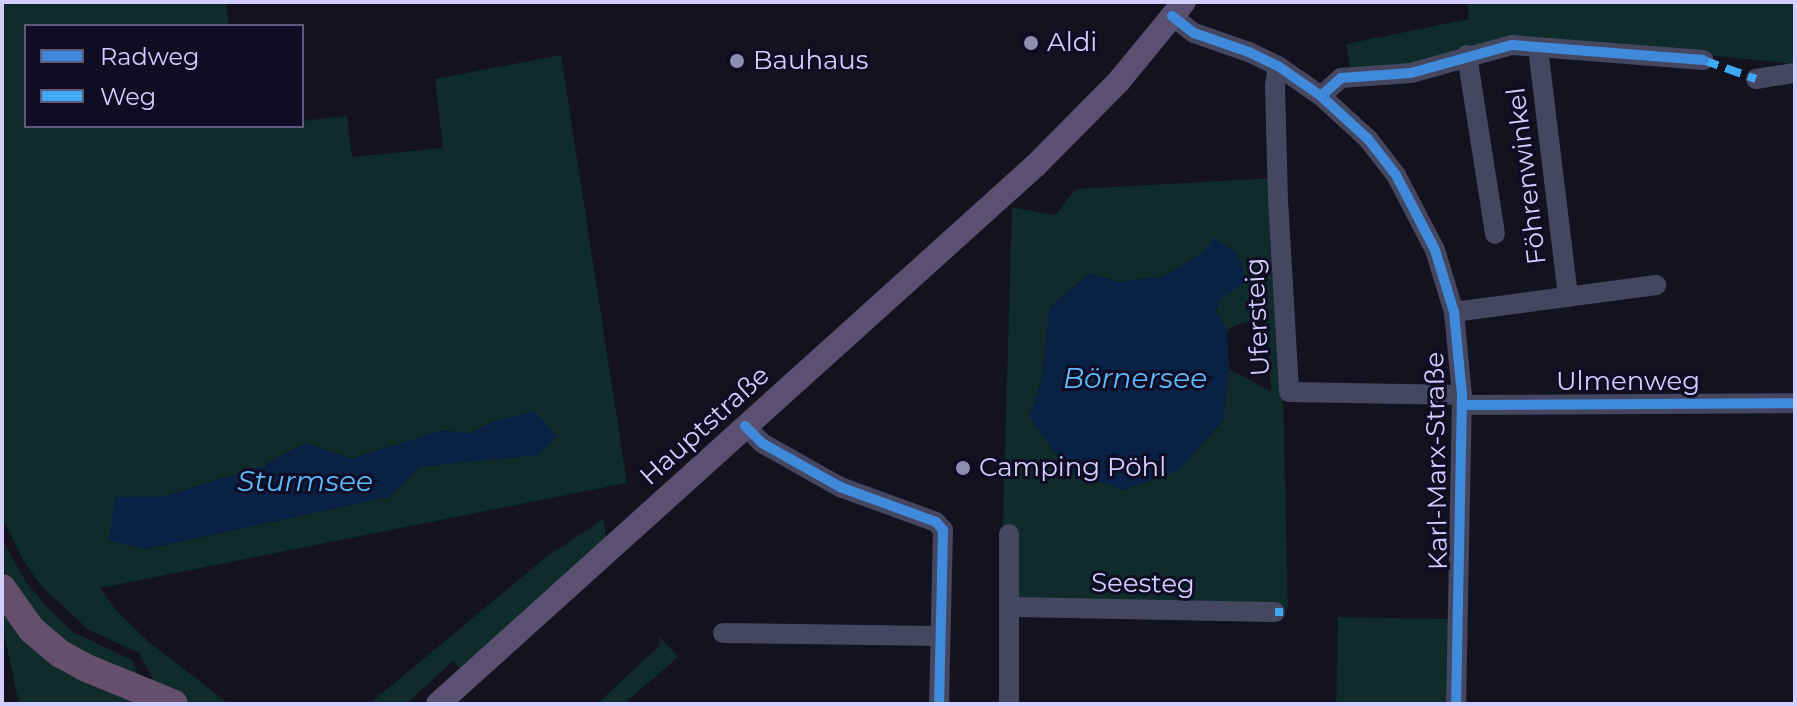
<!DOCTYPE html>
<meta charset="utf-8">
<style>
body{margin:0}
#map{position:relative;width:1797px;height:706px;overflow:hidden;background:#13121e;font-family:Montserrat,sans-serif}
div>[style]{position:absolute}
.green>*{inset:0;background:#0f2b2a}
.water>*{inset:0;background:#082144}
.minor>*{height:20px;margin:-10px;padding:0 10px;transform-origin:10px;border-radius:10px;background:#454660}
.major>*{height:24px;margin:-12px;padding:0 12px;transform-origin:12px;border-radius:12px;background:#5a5071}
.highway>*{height:28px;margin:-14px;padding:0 14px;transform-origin:14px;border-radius:14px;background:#654f6a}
.quiet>*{height:8px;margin-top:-4px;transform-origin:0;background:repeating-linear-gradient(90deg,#3fa9f5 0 16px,transparent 0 24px)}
.cycleway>*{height:10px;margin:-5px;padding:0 5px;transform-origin:5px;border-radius:5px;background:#408adc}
.dots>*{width:22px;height:22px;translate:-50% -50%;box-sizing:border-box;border:4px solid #0f0c24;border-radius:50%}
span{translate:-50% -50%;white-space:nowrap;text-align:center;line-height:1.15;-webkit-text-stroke:6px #0f0c24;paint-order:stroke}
.poi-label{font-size:26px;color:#d2cfff}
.left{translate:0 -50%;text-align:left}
.street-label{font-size:26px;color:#d2cfff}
.water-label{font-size:28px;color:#5dbcff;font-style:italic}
.frame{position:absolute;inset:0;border:4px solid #d2cfff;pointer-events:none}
.legend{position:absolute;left:24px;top:24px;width:280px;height:104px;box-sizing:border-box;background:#0f0c24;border:2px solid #5d5a7c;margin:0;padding:10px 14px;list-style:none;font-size:24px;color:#d2cfff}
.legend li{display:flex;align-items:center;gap:16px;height:40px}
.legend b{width:40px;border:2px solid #5d5a7c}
</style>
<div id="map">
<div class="green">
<div style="clip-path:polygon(evenodd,2px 2px,226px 2px,229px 26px,26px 26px,26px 126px,302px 126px,302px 121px,347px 116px,352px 157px,443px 148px,435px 79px,561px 55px,627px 483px,100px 588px,115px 609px,149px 642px,229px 704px,191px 704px,157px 687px,139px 653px,89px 630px,43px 588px,24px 562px,2px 517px,2px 2px,495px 421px,537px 455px,422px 466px,387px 497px,146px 549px,115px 497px,161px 497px,264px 466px,305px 443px,351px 459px,440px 431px,472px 433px,495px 421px)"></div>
<div style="clip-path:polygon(1468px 2px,1795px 2px,1795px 64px,1558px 40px,1499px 39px,1392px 69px,1350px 68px,1346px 44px,1469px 19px)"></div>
<div style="clip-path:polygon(evenodd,1278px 178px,1288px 609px,1019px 602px,1002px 549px,1012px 207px,1055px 215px,1076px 189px,1278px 178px,1204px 252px,1220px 298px,1216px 312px,1227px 330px,1244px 322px,1266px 322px,1271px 391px,1229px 369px,1223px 420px,1179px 469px,1122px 490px,1030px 417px,1042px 379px,1050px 307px,1089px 274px,1120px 282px,1165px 276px,1204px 252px)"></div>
<div style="clip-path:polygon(603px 519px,607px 541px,460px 668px,453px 661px,406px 704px,369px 704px,545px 558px)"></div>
<div style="clip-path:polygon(2px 539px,26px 582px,47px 607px,73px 632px,132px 660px,140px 679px,60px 642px,9px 582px,2px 566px)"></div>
<div style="clip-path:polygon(2px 605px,152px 704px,19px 704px,2px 623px)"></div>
<div style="clip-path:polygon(1338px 617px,1451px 619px,1449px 704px,1336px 704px)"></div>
<div style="clip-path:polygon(660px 637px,678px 657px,624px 704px,597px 704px,659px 646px)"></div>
</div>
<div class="water">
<div style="clip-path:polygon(1214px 238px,1235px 252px,1243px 269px,1243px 284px,1220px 298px,1216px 312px,1227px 330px,1229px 369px,1223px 420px,1179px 470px,1122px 490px,1065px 468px,1030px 417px,1042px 379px,1050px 307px,1089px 274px,1120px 282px,1165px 276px,1204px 252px)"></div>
<div style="clip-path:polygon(534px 411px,557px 436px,538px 455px,422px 466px,388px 497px,145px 549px,109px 541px,115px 497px,161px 497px,264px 466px,305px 443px,351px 459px,440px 431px,472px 433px,495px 421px)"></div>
</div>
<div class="minor">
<div style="left:1172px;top:16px;width:28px;rotate:38deg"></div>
<div style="left:1194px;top:33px;width:58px;rotate:19.1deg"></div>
<div style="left:1249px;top:52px;width:32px;rotate:26deg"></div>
<div style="left:1278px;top:66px;width:52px;rotate:34.9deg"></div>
<div style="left:1321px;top:96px;width:64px;rotate:42.5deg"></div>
<div style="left:1368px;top:139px;width:46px;rotate:52.1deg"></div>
<div style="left:1396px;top:175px;width:85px;rotate:62.5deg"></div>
<div style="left:1435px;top:250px;width:65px;rotate:73deg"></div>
<div style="left:1454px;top:312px;width:83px;rotate:84.5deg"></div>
<div style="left:1462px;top:395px;width:309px;rotate:91.1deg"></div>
<div style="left:1538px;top:48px;width:251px;rotate:83.1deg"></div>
<div style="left:1467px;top:55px;width:181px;rotate:81.1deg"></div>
<div style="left:1278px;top:66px;width:20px;rotate:99deg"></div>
<div style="left:1275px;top:86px;width:113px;rotate:88.5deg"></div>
<div style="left:1278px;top:199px;width:193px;rotate:86.7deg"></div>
<div style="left:1289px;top:392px;width:173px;rotate:1deg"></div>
<div style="left:1756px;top:79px;width:39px;rotate:-9deg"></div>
<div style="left:1321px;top:96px;width:27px;rotate:-42deg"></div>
<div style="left:1341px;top:78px;width:70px;rotate:-4.1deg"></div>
<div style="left:1411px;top:73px;width:105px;rotate:-15.5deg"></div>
<div style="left:1512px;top:45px;width:192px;rotate:4.5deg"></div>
<div style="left:1454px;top:312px;width:204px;rotate:-7.6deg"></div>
<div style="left:1462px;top:405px;width:333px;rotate:-0.3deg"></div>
<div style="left:745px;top:426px;width:24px;rotate:45deg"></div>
<div style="left:762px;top:443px;width:90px;rotate:29.4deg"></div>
<div style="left:840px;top:487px;width:102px;rotate:20deg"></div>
<div style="left:936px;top:522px;width:11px;rotate:49deg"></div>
<div style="left:943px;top:530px;width:174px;rotate:91.3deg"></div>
<div style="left:1011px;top:607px;width:264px;rotate:1.1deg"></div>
<div style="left:723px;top:633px;width:216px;rotate:0.8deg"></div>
<div style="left:1009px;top:704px;width:170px;rotate:-90deg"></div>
</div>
<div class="major">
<div style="left:438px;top:704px;width:805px;rotate:-42.03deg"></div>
<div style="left:1036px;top:165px;width:118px;rotate:-45.3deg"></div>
<div style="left:1119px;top:81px;width:102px;rotate:-50.6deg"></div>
</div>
<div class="highway">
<div style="left:2px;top:588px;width:52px;rotate:54.5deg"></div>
<div style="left:32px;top:630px;width:38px;rotate:40deg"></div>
<div style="left:61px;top:654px;width:26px;rotate:29deg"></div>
<div style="left:84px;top:667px;width:97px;rotate:22.3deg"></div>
</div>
<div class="quiet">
<div style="left:1703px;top:60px;width:56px;rotate:19.7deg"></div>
<div style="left:1275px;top:612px;width:8px"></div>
</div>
<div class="cycleway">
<div style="left:1172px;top:16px;width:28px;rotate:38deg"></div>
<div style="left:1194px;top:33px;width:58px;rotate:19.1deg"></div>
<div style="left:1249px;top:52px;width:32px;rotate:26deg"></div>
<div style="left:1278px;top:66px;width:52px;rotate:34.9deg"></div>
<div style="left:1321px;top:96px;width:64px;rotate:42.5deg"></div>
<div style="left:1368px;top:139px;width:46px;rotate:52.1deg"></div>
<div style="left:1396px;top:175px;width:85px;rotate:62.5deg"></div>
<div style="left:1435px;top:250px;width:65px;rotate:73deg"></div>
<div style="left:1454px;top:312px;width:83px;rotate:84.5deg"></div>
<div style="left:1462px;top:395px;width:309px;rotate:91.1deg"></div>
<div style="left:1321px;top:96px;width:27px;rotate:-42deg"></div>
<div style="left:1341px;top:78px;width:70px;rotate:-4.1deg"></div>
<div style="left:1411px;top:73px;width:105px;rotate:-15.5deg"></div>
<div style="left:1512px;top:45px;width:192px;rotate:4.5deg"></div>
<div style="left:1462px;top:405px;width:333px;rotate:-0.3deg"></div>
<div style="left:745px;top:426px;width:24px;rotate:45deg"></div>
<div style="left:762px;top:443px;width:90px;rotate:29.4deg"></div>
<div style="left:840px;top:487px;width:102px;rotate:20deg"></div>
<div style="left:936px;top:522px;width:11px;rotate:49deg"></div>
<div style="left:943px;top:530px;width:174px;rotate:91.3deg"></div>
</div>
<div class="dots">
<div style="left:1031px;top:43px;background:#8f8db0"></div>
<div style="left:737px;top:61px;background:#8f8db0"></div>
<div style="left:963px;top:468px;background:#8f8db0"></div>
</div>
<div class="poi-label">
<span class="left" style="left:1047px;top:43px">Aldi</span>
<span class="left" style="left:753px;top:61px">Bauhaus</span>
<span class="left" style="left:979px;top:468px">Camping Pöhl</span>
</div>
<div class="street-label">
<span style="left:1527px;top:176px;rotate:-97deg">Föhrenwinkel</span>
<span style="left:1258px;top:317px;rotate:-93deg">Ufersteig</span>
<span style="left:1628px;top:382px">Ulmenweg</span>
<span style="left:705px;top:426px;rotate:-42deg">Hauptstraße</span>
<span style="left:1437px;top:461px;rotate:-91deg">Karl-Marx-Straße</span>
<span style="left:1143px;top:584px;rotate:1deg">Seesteg</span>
</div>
<div class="water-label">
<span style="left:1135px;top:378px">Börnersee</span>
<span style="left:305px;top:481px">Sturmsee</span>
</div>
<div class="frame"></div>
<ul class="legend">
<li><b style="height:10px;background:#408adc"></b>Radweg</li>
<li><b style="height:10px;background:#3fa9f5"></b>Weg</li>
</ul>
</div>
